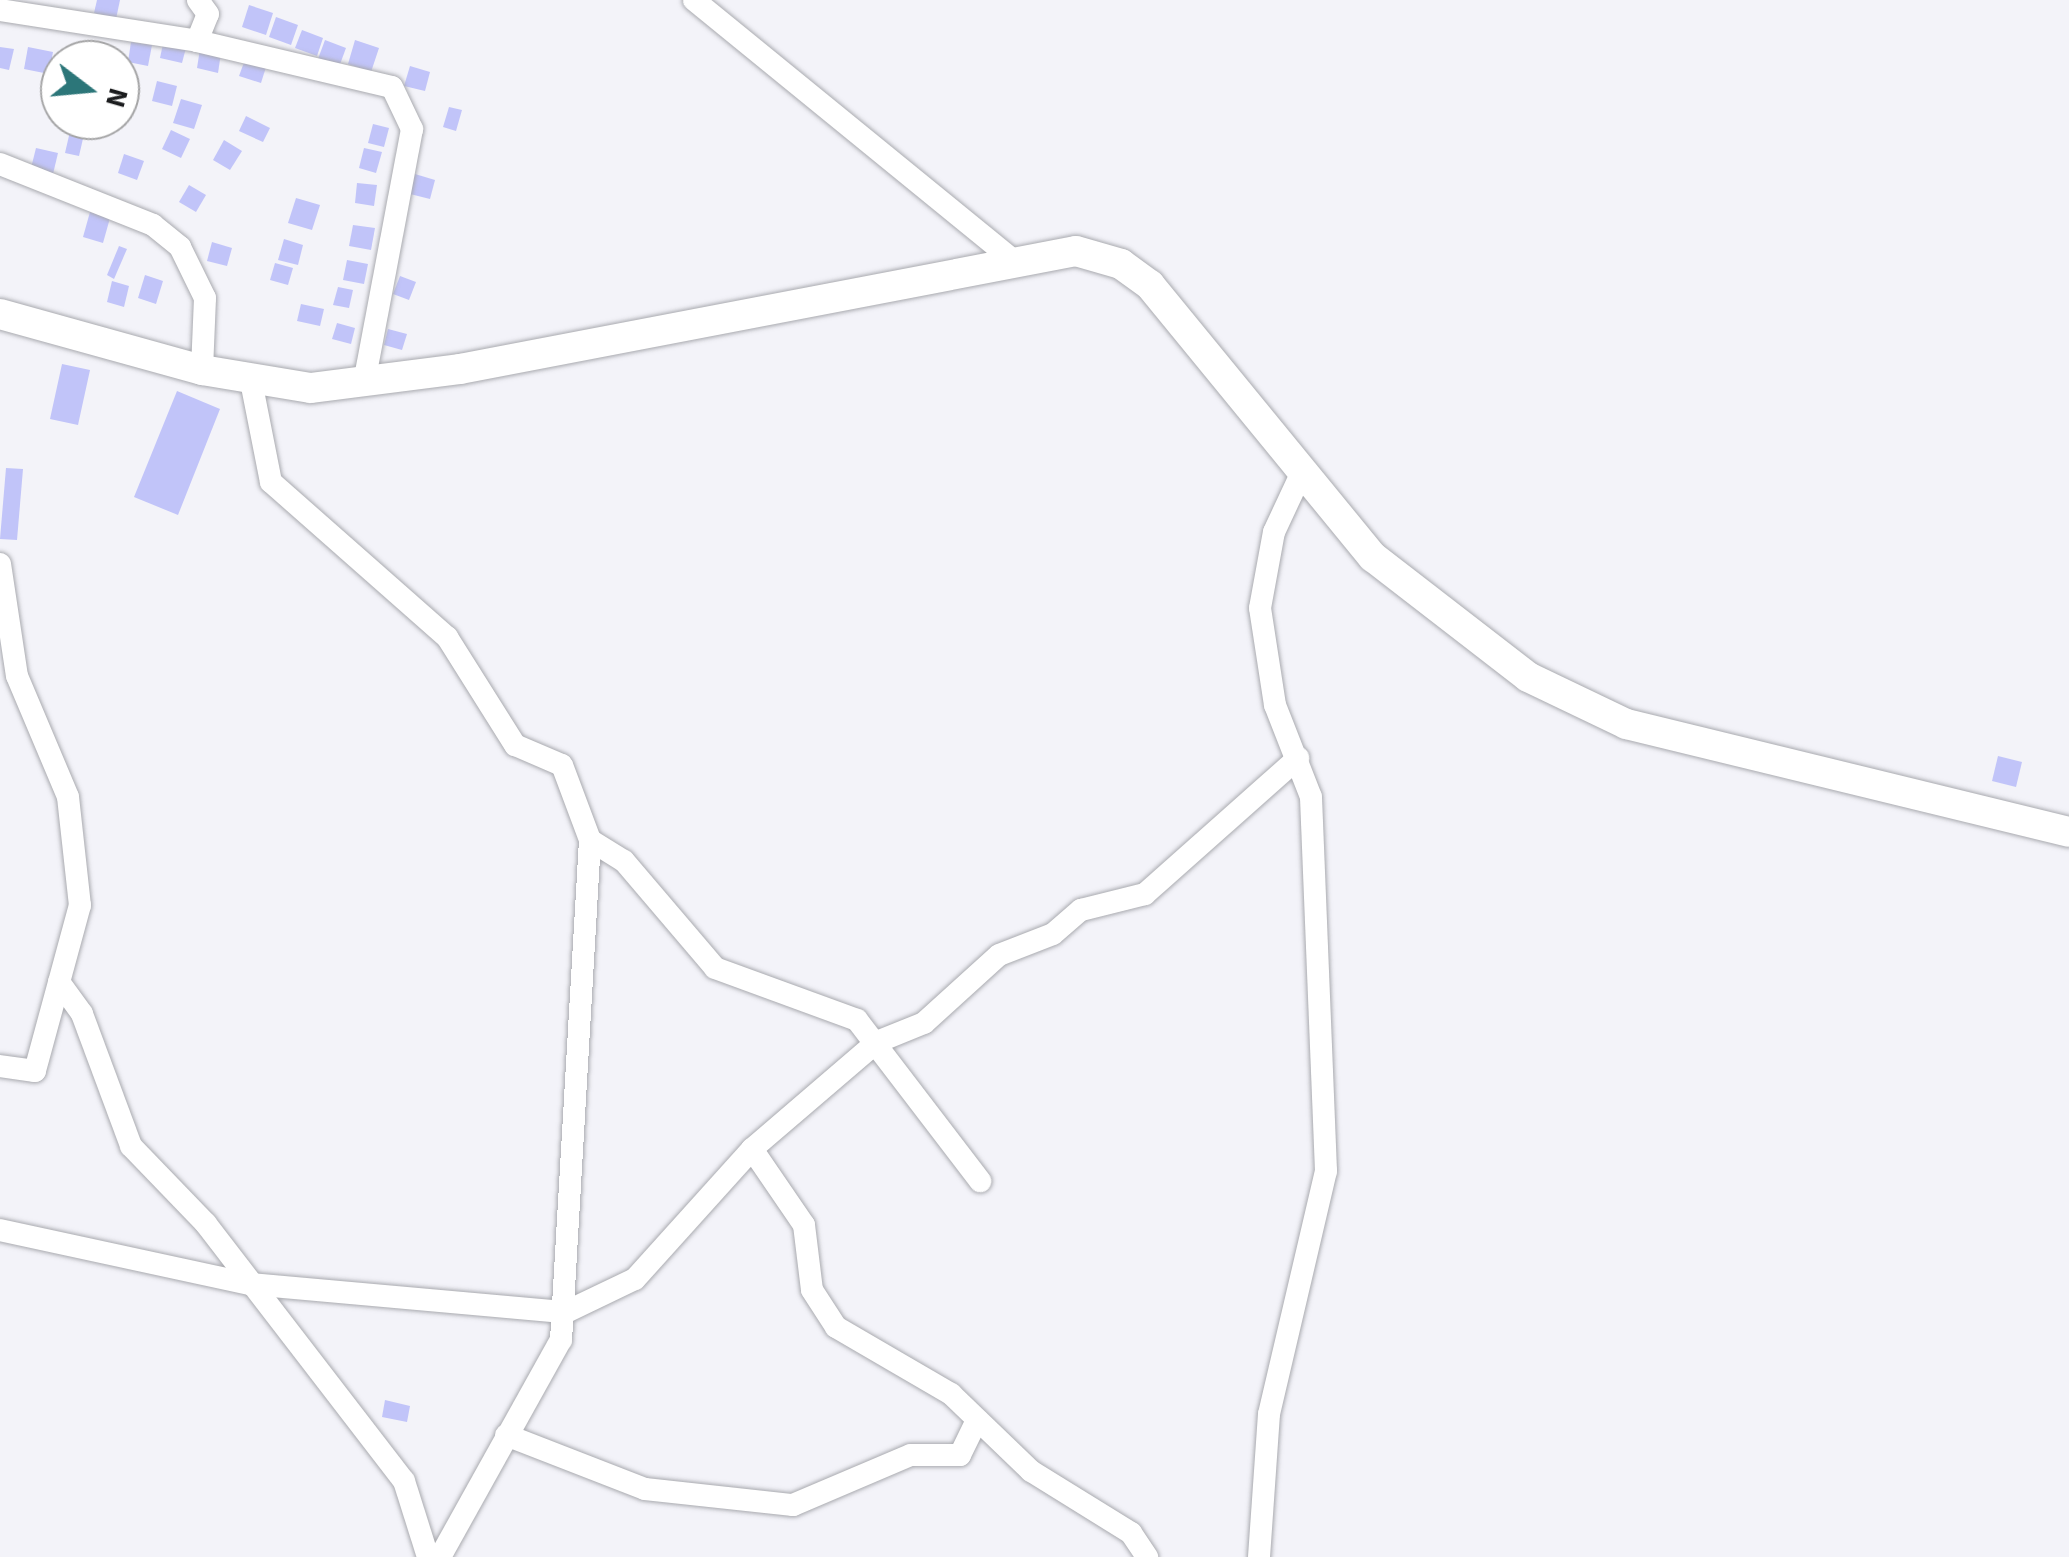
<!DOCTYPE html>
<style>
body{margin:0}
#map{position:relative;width:2069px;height:1557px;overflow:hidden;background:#f3f3f9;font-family:"Source Sans 3",sans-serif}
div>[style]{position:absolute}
.building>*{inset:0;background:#c1c4f9}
.roads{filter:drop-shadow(0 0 2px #a9aaaf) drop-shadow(0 0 2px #a9aaaf)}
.minor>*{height:22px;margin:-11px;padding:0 11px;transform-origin:11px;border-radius:11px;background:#fff}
.secondary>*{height:30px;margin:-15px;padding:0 15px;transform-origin:15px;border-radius:15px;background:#fff}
span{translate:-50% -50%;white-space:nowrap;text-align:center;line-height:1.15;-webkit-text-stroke:8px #fff;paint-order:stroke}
.north{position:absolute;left:40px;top:40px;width:100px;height:100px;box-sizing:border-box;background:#fff;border:2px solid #a4a4a5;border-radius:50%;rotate:106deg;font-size:28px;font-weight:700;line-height:40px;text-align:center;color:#1b1c1e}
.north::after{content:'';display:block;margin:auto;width:35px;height:45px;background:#2c7679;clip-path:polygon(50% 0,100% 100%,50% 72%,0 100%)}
</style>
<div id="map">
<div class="building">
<div style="clip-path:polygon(97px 0,120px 0,116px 19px,94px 13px)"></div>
<div style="clip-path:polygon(249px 5px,273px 13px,266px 35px,242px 27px)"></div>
<div style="clip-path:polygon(276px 17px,298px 25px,291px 45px,269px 37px)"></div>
<div style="clip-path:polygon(302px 30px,323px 38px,317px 56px,295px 48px)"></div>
<div style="clip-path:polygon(164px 39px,187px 44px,182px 63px,160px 58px)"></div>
<div style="clip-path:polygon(325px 40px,346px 48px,339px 67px,318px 59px)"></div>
<div style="clip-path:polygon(355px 40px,379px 48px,371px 72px,348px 64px)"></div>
<div style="clip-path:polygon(131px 42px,152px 45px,148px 66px,128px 62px)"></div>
<div style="clip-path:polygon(0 47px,14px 49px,9px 70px,0 68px)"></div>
<div style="clip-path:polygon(28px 47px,53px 52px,49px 74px,24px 69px)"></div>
<div style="clip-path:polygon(200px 49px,221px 53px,218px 73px,197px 68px)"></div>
<div style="clip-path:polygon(246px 57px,267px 64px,261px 83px,239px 76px)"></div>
<div style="clip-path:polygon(410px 66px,430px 72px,425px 91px,404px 86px)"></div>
<div style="clip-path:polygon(157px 81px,177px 86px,172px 106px,152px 101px)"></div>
<div style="clip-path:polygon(181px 99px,202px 105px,194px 129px,173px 123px)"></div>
<div style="clip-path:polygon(449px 107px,462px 110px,456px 131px,443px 127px)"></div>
<div style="clip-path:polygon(246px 116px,270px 128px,263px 142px,239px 131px)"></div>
<div style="clip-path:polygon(373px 124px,389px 128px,384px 147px,368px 143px)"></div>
<div style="clip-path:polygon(71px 127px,85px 130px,79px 156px,65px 153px)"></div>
<div style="clip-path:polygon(171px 130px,190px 139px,181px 158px,162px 149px)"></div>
<div style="clip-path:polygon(224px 140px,242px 151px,230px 170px,213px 160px)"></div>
<div style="clip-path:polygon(36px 148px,58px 153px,53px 174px,31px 168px)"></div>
<div style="clip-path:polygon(364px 148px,382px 152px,376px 173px,359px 168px)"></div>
<div style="clip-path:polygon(124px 154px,144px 161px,137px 180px,118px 173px)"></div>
<div style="clip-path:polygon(415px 174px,435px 180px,430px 199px,410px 194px)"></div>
<div style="clip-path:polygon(357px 183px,377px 185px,374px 206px,355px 203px)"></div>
<div style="clip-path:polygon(189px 185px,206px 195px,196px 212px,179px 202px)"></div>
<div style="clip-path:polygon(296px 198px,320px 205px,312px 230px,288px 223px)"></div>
<div style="clip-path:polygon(90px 212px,110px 218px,103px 243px,83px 237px)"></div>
<div style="clip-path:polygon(353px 225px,375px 228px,371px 250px,349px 246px)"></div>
<div style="clip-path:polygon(284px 239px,303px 245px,298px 265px,278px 260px)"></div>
<div style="clip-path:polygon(212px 242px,232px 248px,227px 266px,207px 261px)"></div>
<div style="clip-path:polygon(119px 246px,127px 249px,114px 279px,107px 275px)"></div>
<div style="clip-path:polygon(347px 260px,368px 264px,364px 284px,343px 280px)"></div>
<div style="clip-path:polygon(275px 263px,293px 268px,288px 285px,270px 280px)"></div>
<div style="clip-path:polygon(145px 275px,163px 281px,156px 304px,138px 298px)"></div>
<div style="clip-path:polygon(400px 276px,416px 282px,409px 300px,393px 294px)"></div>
<div style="clip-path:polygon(112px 281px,129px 286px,124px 307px,107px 302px)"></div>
<div style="clip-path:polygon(338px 287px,353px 290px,349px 308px,333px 305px)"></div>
<div style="clip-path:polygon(301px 304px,324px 309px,320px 326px,297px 321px)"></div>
<div style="clip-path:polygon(337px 323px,355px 328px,351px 344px,332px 339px)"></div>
<div style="clip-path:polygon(388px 329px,407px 334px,402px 350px,384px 345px)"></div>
<div style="clip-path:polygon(62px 364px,90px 370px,78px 425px,50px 419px)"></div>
<div style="clip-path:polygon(177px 391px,220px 409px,178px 515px,134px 497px)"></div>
<div style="clip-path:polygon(6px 468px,23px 469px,17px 540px,0 539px)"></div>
<div style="clip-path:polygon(1998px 756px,2022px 762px,2016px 787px,1992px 781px)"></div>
<div style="clip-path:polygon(385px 1400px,410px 1406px,407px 1422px,382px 1417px)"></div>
</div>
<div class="roads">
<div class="minor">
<div style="left:694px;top:0;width:412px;rotate:39.2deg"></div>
<div style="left:0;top:10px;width:199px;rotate:8.9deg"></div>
<div style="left:197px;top:41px;width:200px;rotate:13.3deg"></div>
<div style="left:392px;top:87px;width:47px;rotate:64.5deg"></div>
<div style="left:412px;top:129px;width:259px;rotate:100.7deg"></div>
<div style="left:197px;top:41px;width:29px;rotate:-68deg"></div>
<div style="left:208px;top:14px;width:17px;rotate:-126deg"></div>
<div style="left:0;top:164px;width:165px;rotate:21.7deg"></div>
<div style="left:153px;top:225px;width:35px;rotate:39deg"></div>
<div style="left:180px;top:247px;width:57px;rotate:63.9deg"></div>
<div style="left:205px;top:298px;width:72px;rotate:92.4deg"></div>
<div style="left:251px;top:381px;width:103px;rotate:78.8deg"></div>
<div style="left:271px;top:482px;width:235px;rotate:41.4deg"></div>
<div style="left:447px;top:637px;width:128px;rotate:57.8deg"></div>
<div style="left:515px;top:745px;width:51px;rotate:23.1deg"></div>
<div style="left:562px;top:765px;width:80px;rotate:69.5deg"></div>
<div style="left:590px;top:840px;width:40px;rotate:32deg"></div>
<div style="left:624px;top:861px;width:140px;rotate:49.6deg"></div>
<div style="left:715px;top:968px;width:151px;rotate:20.1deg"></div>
<div style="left:857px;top:1020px;width:203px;rotate:52.6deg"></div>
<div style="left:0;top:564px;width:113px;rotate:81.4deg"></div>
<div style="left:17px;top:676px;width:131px;rotate:67.1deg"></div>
<div style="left:68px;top:797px;width:109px;rotate:83.7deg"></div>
<div style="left:80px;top:905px;width:172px;rotate:105.2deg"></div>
<div style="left:35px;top:1071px;width:35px;rotate:-172deg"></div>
<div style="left:59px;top:982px;width:39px;rotate:54deg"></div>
<div style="left:82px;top:1014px;width:141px;rotate:69.6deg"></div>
<div style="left:131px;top:1146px;width:108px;rotate:46.1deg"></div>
<div style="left:206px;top:1224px;width:324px;rotate:52.4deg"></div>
<div style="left:404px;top:1481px;width:80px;rotate:72.5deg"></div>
<div style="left:752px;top:1149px;width:92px;rotate:55.6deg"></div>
<div style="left:804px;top:1225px;width:65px;rotate:83deg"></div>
<div style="left:812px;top:1290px;width:44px;rotate:57deg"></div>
<div style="left:836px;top:1327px;width:133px;rotate:30.2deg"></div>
<div style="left:951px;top:1394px;width:111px;rotate:43.9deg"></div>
<div style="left:1031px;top:1471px;width:118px;rotate:31.8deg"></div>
<div style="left:1131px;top:1533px;width:29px;rotate:56deg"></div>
<div style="left:0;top:1230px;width:256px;rotate:12.2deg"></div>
<div style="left:250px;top:1284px;width:317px;rotate:5.1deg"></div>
<div style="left:566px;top:1312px;width:76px;rotate:-25.6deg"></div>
<div style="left:635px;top:1279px;width:175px;rotate:-48deg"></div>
<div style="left:752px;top:1149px;width:165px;rotate:-40.6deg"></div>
<div style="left:877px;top:1042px;width:51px;rotate:-22deg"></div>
<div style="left:924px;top:1023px;width:101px;rotate:-42.2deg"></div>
<div style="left:999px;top:955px;width:58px;rotate:-21.3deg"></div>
<div style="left:1053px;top:934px;width:37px;rotate:-41deg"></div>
<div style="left:1081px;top:910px;width:66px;rotate:-14deg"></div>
<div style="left:1145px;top:894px;width:205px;rotate:-41.6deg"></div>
<div style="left:506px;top:1435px;width:149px;rotate:21.2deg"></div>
<div style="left:645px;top:1489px;width:149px;rotate:6.2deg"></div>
<div style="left:793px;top:1505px;width:128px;rotate:-23deg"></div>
<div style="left:911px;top:1455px;width:49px"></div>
<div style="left:960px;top:1455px;width:39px;rotate:-64deg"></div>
<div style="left:440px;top:1557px;width:248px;rotate:-60.9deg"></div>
<div style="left:561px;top:1340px;width:501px;rotate:-86.68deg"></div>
<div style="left:1259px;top:1557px;width:143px;rotate:-86deg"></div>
<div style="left:1269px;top:1414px;width:250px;rotate:-76.8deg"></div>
<div style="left:1326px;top:1171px;width:374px;rotate:-92.3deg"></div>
<div style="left:1311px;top:797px;width:99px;rotate:-111.4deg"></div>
<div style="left:1275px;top:705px;width:98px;rotate:-98.8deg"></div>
<div style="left:1260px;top:608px;width:77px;rotate:-79.6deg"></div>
<div style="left:1274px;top:532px;width:64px;rotate:-65deg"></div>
</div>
<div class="secondary">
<div style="left:0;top:314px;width:210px;rotate:15.5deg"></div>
<div style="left:202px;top:370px;width:110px;rotate:9.4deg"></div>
<div style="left:311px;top:388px;width:150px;rotate:-7.3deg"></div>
<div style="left:460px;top:369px;width:627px;rotate:-10.84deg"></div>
<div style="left:1076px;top:251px;width:47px;rotate:16.1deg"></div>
<div style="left:1121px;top:264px;width:36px;rotate:36deg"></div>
<div style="left:1150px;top:285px;width:352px;rotate:50.7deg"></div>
<div style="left:1373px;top:557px;width:196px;rotate:37.7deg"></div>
<div style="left:1528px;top:677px;width:109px;rotate:25.6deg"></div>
<div style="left:1626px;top:724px;width:456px;rotate:13.7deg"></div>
</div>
</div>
<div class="north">N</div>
</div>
